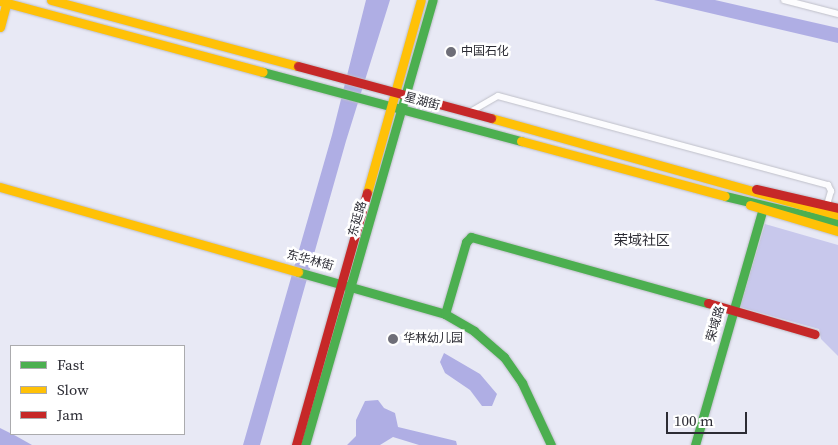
<!DOCTYPE html>
<meta charset="utf-8">
<style>
body{margin:0}
#map{position:relative;width:838px;height:445px;overflow:hidden;background:#e8e9f5;font-family:"Source Serif 4","Noto Sans SC",serif}
div>[style]{position:absolute}
.green>*{inset:0;background:#c8c8ec}
.water>*{inset:0;background:#afaee4}
.roads{filter:drop-shadow(0 0 1px #bebfc8) drop-shadow(0 0 1px #bebfc8)}
.street>*{height:6px;margin:-3px;padding:0 3px;transform-origin:3px;border-radius:3px;background:#fcfcfe}
.fast>*{height:9px;margin:-4.5px;padding:0 4.5px;transform-origin:4.5px;border-radius:4.5px;background:#4caf50}
.slow>*{height:9px;margin:-4.5px;padding:0 4.5px;transform-origin:4.5px;border-radius:4.5px;background:#ffc107}
.jam>*{height:9px;margin:-4.5px;padding:0 4.5px;transform-origin:4.5px;border-radius:4.5px;background:#c62828}
.dots>*{width:14px;height:14px;translate:-50% -50%;box-sizing:border-box;border:2px solid #fff;border-radius:50%}
span{translate:-50% -50%;white-space:nowrap;text-align:center;line-height:1.15;-webkit-text-stroke:5px #fff;paint-order:stroke}
.poi-label{font-size:12px;color:#2c2c34}
.left{translate:0 -50%;text-align:left}
.street-label{font-size:12px;color:#2c2c34}
.neighbourhood-label{font-size:14px;color:#2c2c34}
.legend{position:absolute;left:10px;top:345px;width:175px;height:90px;box-sizing:border-box;background:#fff;border:1px solid #ababae;margin:0;padding:6px 9px;list-style:none;font-size:15px;color:#2c2c34}
.legend li{display:flex;align-items:center;gap:10px;height:25px}
.legend b{width:25px;border:1px solid #ababae}
.scale{position:absolute;left:666px;top:412px;width:81px;height:22px;box-sizing:border-box;border:2px solid #2c2c34;border-top:0;padding-left:6px;font-size:15px;line-height:18px;white-space:nowrap;color:#2c2c34;-webkit-text-stroke:4px #fff;paint-order:stroke}
</style>
<div id="map">
<div class="green">
<div style="clip-path:polygon(765px 224px,838px 245px,838px 356px,821px 339px,819px 329px,740px 307px)"></div>
</div>
<div class="water">
<div style="clip-path:polygon(366px 0,390px 0,346px 141px,260px 445px,243px 445px,332px 135px)"></div>
<div style="clip-path:polygon(654px 0,715px 0,838px 28px,838px 43px)"></div>
<div style="clip-path:polygon(444px 353px,480px 374px,497px 394px,492px 406px,482px 406px,470px 390px,445px 373px,440px 362px)"></div>
<div style="clip-path:polygon(378px 400px,384px 408px,395px 413px,398px 427px,456px 441px,457px 445px,419px 445px,393px 437px,380px 445px,347px 445px,356px 436px,356px 420px,365px 401px)"></div>
<div style="clip-path:polygon(0 428px,16px 436px,32px 445px,0 445px)"></div>
</div>
<div class="roads">
<div class="street">
<div style="left:784px;top:0;width:56px;rotate:14.5deg"></div>
<div style="left:470px;top:112px;width:32px;rotate:-30deg"></div>
<div style="left:498px;top:96px;width:342px;rotate:15.1deg"></div>
<div style="left:828px;top:185px;width:7px;rotate:63deg"></div>
<div style="left:831px;top:191px;width:15px;rotate:106deg"></div>
</div>
<div class="fast">
<div style="left:263px;top:72px;width:267px;rotate:15deg"></div>
<div style="left:725px;top:196px;width:116px;rotate:13.4deg"></div>
<div style="left:298px;top:272px;width:153px;rotate:15.9deg"></div>
<div style="left:445px;top:314px;width:34px;rotate:30deg"></div>
<div style="left:474px;top:331px;width:40px;rotate:41deg"></div>
<div style="left:504px;top:357px;width:32px;rotate:55deg"></div>
<div style="left:522px;top:383px;width:68px;rotate:64.9deg"></div>
<div style="left:445px;top:314px;width:75px;rotate:-73.7deg"></div>
<div style="left:466px;top:242px;width:7px;rotate:-45deg"></div>
<div style="left:471px;top:237px;width:246px;rotate:15.6deg"></div>
<div style="left:305px;top:445px;width:463px;rotate:-74deg"></div>
<div style="left:695px;top:445px;width:243px;rotate:-74deg"></div>
</div>
<div class="slow">
<div style="left:51px;top:0;width:256px;rotate:15deg"></div>
<div style="left:0;top:1px;width:272px;rotate:15.1deg"></div>
<div style="left:0;top:27px;width:28px;rotate:-75deg"></div>
<div style="left:491px;top:118px;width:360px;rotate:15.6deg"></div>
<div style="left:521px;top:141px;width:211px;rotate:15.1deg"></div>
<div style="left:0;top:187px;width:310px;rotate:15.9deg"></div>
<div style="left:367px;top:193px;width:200px;rotate:-74.4deg"></div>
<div style="left:750px;top:205px;width:92px;rotate:16.5deg"></div>
</div>
<div class="jam">
<div style="left:298px;top:66px;width:200px;rotate:15.1deg"></div>
<div style="left:756px;top:189px;width:84px;rotate:13deg"></div>
<div style="left:708px;top:303px;width:111px;rotate:16.2deg"></div>
<div style="left:296px;top:445px;width:262px;rotate:-74.3deg"></div>
</div>
</div>
<div class="dots">
<div style="left:451px;top:52px;background:#6e6e78"></div>
<div style="left:393px;top:339px;background:#6e6e78"></div>
</div>
<div class="poi-label">
<span class="left" style="left:461px;top:52px">中国石化</span>
<span class="left" style="left:403px;top:339px">华林幼儿园</span>
</div>
<div class="street-label">
<span style="left:422px;top:102px;rotate:15deg">星湖街</span>
<span style="left:358px;top:219px;rotate:-74deg">东延路</span>
<span style="left:310px;top:261px;rotate:15deg">东华林街</span>
<span style="left:716px;top:324px;rotate:-74deg">荣域路</span>
</div>
<div class="neighbourhood-label">
<span style="left:642px;top:240px">荣域社区</span>
</div>
<ul class="legend">
<li><b style="height:6px;background:#4caf50"></b>Fast</li>
<li><b style="height:6px;background:#ffc107"></b>Slow</li>
<li><b style="height:6px;background:#c62828"></b>Jam</li>
</ul>
<div class="scale">100 m</div>
</div>
